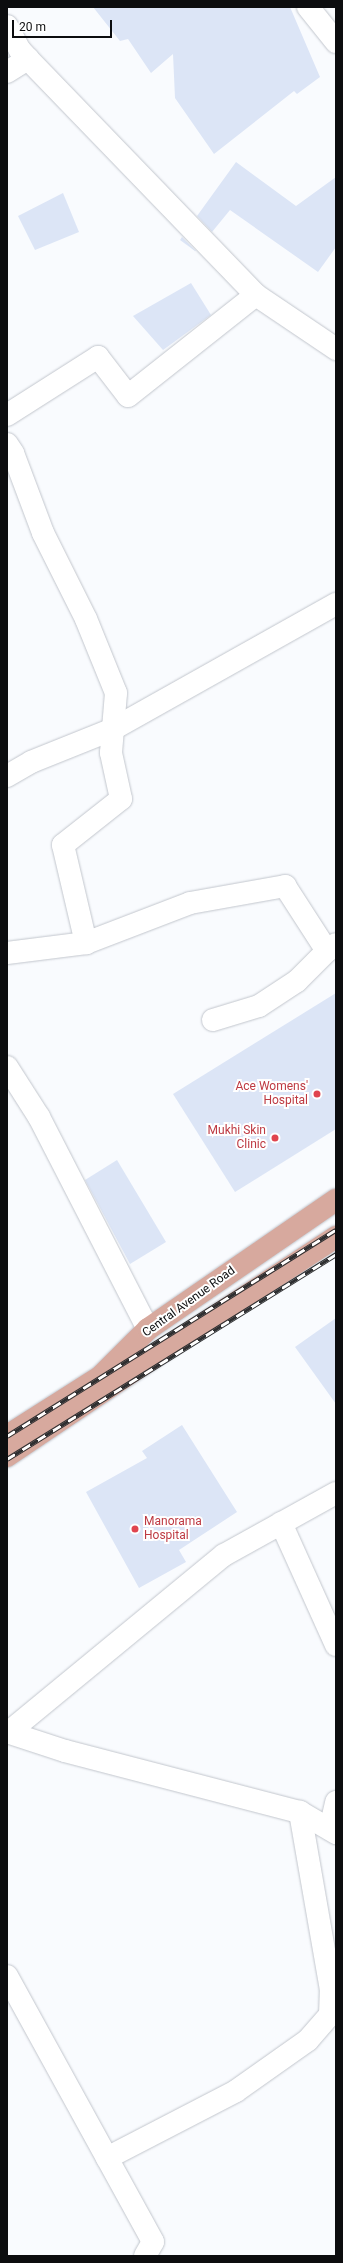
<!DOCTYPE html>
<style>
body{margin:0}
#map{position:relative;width:343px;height:2263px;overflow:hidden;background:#f9fbfe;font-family:Roboto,sans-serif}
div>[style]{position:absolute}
.building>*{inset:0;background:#dce5f6}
.roads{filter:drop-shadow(0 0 1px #c2c6cd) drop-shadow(0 0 1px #c2c6cd)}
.minor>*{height:22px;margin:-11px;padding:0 11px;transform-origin:11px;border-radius:11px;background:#fff}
.primary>*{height:22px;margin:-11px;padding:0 11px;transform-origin:11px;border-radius:11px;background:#d7a99e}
.rail>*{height:4.5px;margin-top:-2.25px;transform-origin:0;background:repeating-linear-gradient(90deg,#fff 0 9px,#2e2f31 0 18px);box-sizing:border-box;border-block:1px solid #2e2f31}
.dots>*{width:11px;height:11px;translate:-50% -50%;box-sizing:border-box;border:2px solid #fff;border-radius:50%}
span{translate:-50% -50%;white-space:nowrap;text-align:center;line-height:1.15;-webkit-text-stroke:4px #fff;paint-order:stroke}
.health-label{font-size:12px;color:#be3a42}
.right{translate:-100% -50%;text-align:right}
.left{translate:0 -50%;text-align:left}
.street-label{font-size:12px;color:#0c0d0f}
.frame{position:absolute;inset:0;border:8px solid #0c0d0f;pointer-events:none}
.scale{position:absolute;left:12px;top:20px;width:100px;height:18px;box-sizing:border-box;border:2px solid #0c0d0f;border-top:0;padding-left:5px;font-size:12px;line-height:14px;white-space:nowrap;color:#0c0d0f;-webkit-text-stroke:3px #fff;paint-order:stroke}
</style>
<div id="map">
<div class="building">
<div style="clip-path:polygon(93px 7px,290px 7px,320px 77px,297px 94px,294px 91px,214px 154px,175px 98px,173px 54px,151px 73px,128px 39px,120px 41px)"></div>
<div style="clip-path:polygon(236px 162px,296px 206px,336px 177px,336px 247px,318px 272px,230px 210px,212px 232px,197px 216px)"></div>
<div style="clip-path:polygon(63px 193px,79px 232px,35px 250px,18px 216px)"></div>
<div style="clip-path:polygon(182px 237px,196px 251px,195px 251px,180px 240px)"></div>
<div style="clip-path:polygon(191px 283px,211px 315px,163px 350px,133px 316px)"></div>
<div style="clip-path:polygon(336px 993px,336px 1129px,235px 1192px,173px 1094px)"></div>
<div style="clip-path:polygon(117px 1160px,166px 1242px,130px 1264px,85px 1180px)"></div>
<div style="clip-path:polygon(336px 1318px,336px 1404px,295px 1347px)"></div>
<div style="clip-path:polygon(182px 1425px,237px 1512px,179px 1550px,186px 1562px,139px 1588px,86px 1492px,147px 1458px,142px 1451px)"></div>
</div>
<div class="roads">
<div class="minor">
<div style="left:308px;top:7px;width:45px;rotate:51.3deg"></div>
<div style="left:7px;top:26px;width:27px;rotate:62deg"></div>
<div style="left:20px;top:50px;width:12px;rotate:48deg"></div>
<div style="left:28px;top:59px;width:328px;rotate:46deg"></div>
<div style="left:256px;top:295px;width:97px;rotate:34deg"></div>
<div style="left:7px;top:72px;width:25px;rotate:-32deg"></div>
<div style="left:7px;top:415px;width:108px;rotate:-32.5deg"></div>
<div style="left:98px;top:357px;width:49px;rotate:52.4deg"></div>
<div style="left:128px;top:396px;width:163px;rotate:-38.3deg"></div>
<div style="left:7px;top:444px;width:11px;rotate:56deg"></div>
<div style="left:13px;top:453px;width:85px;rotate:69.4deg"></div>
<div style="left:43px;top:533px;width:96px;rotate:63.4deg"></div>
<div style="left:86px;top:619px;width:80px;rotate:67.9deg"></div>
<div style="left:116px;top:693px;width:60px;rotate:94.8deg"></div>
<div style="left:111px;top:753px;width:47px;rotate:77.7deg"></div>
<div style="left:121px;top:799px;width:74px;rotate:141.6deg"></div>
<div style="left:63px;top:845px;width:101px;rotate:76.8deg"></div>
<div style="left:86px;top:943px;width:111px;rotate:-21deg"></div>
<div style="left:190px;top:903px;width:97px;rotate:-10.1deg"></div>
<div style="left:285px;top:886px;width:77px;rotate:57.1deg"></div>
<div style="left:327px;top:951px;width:11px;rotate:-38deg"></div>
<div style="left:7px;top:776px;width:28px;rotate:-30deg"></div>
<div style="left:31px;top:762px;width:88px;rotate:-21.9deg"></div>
<div style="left:113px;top:729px;width:256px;rotate:-29.3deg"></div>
<div style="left:7px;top:953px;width:80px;rotate:-7.2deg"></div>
<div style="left:213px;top:1020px;width:48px;rotate:-16.9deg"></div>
<div style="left:259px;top:1006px;width:45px;rotate:-33.3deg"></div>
<div style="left:297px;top:981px;width:42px;rotate:-45deg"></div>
<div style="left:7px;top:1067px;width:59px;rotate:57.4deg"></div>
<div style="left:39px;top:1117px;width:238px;rotate:62.8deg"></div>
<div style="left:281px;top:1523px;width:134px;rotate:65.7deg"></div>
<div style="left:7px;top:1732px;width:61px;rotate:18.1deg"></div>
<div style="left:65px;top:1751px;width:243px;rotate:14.6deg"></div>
<div style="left:300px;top:1812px;width:42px;rotate:30.3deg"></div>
<div style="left:9px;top:1732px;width:278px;rotate:-39.5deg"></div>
<div style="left:224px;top:1555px;width:128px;rotate:-29deg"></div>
<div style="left:330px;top:1829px;width:28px;rotate:-77deg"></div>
<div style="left:7px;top:1976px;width:303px;rotate:61.2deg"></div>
<div style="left:153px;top:2242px;width:16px;rotate:120deg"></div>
<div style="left:107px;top:2158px;width:145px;rotate:-27.4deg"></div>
<div style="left:236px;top:2091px;width:88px;rotate:-35.3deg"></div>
<div style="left:308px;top:2040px;width:33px;rotate:-49deg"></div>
<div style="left:330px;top:2015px;width:25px;rotate:-88deg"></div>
<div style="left:331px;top:1990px;width:181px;rotate:-99.9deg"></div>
</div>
<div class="primary">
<div style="left:7px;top:1436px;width:110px;rotate:-32.4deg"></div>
<div style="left:100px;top:1377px;width:68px;rotate:-45deg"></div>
<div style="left:148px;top:1329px;width:228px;rotate:-34.5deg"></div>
<div style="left:7px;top:1456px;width:200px;rotate:-34deg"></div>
<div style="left:173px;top:1344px;width:195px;rotate:-33.3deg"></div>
</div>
</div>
<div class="rail">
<div style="left:7px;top:1436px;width:388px;rotate:-32.1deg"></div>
<div style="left:7px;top:1459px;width:388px;rotate:-31.9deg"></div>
</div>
<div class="dots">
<div style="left:317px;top:1094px;background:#e0444e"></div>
<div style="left:275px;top:1138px;background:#e0444e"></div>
<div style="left:135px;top:1529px;background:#e0444e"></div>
</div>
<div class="health-label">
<span class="right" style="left:308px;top:1094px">Ace Womens'<br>Hospital</span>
<span class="right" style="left:266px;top:1138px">Mukhi Skin<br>Clinic</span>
<span class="left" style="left:144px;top:1529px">Manorama<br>Hospital</span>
</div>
<div class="street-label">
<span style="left:189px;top:1302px;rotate:-36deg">Central Avenue Road</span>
</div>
<div class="frame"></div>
<div class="scale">20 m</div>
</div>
